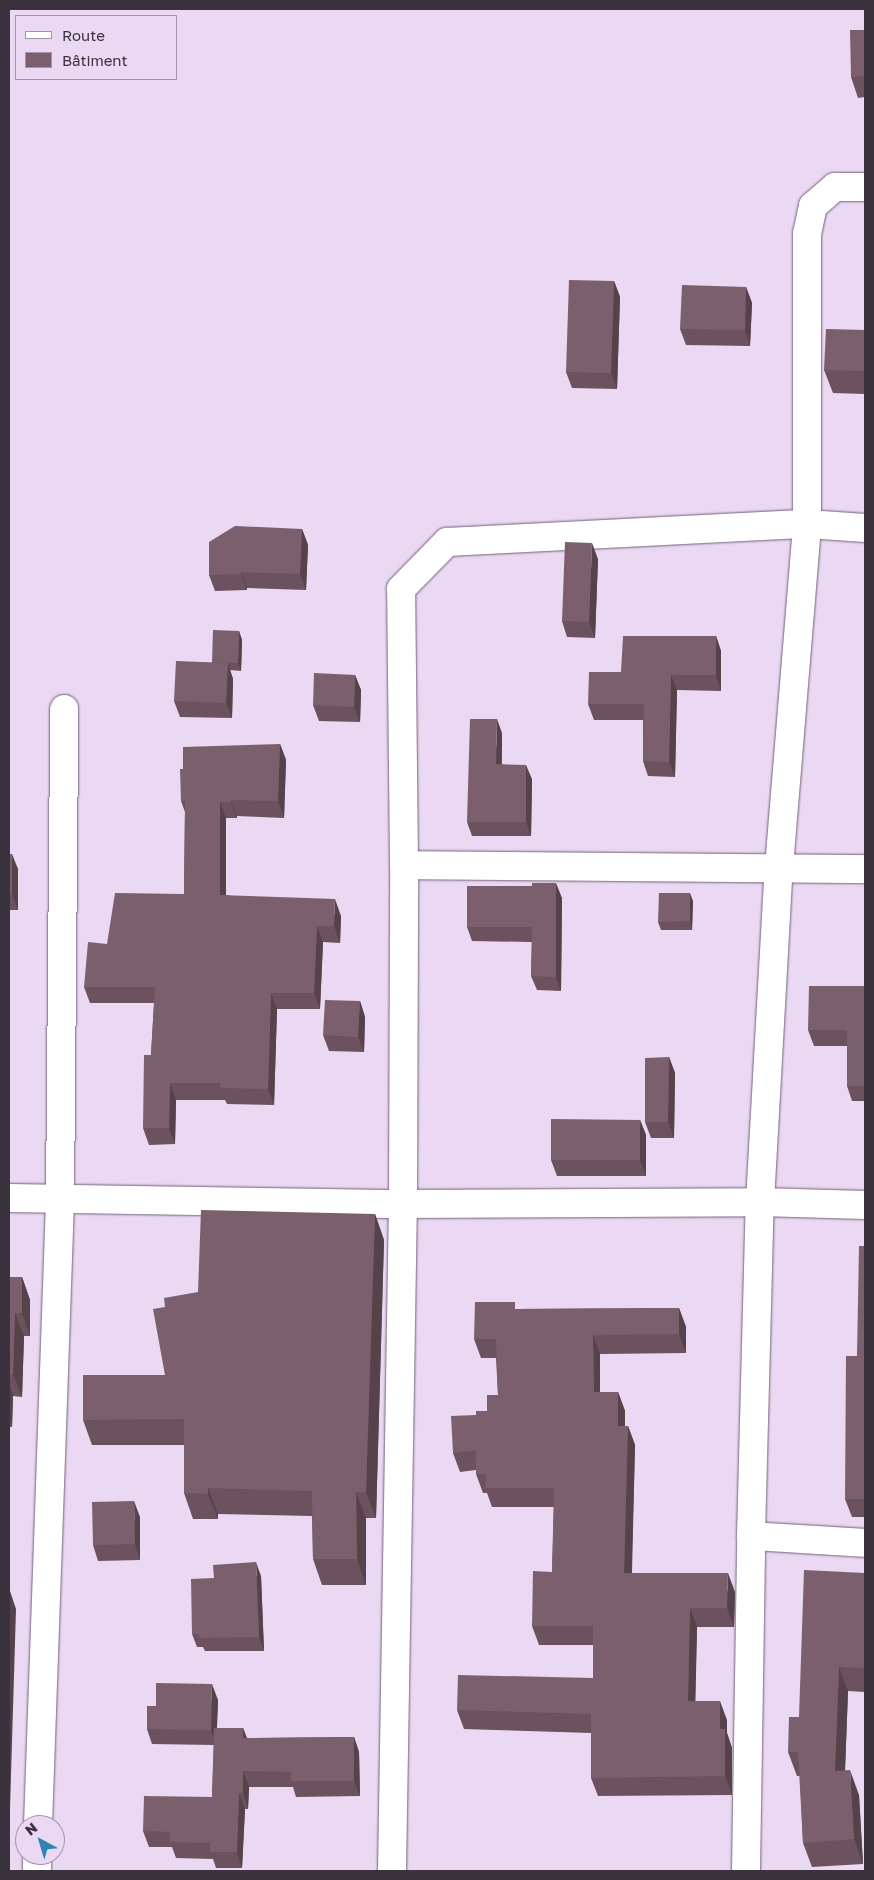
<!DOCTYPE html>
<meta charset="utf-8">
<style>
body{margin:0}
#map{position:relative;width:874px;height:1880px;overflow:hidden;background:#ebd8f3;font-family:"Golos Text",sans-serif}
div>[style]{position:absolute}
.roads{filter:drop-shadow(0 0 1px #726179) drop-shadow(0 0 1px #726179)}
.minor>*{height:28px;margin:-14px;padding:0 14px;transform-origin:14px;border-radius:14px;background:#fff}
.wall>*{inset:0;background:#6b525e}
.shaded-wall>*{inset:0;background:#57424c}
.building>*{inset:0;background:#7c5f6d}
span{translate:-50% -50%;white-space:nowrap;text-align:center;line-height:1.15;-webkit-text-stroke:5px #ebd8f3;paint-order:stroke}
.frame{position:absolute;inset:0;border:10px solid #3a323d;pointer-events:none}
.legend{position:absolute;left:15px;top:15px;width:162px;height:65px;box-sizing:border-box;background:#ebd8f3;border:1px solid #a496aa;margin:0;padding:6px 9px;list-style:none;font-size:15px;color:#3a323d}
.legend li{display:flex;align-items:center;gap:10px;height:25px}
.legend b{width:25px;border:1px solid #a496aa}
.north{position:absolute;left:15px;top:1815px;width:50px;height:50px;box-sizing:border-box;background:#ebd8f3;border:1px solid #a496aa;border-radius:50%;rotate:321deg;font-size:14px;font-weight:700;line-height:20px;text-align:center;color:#3a323d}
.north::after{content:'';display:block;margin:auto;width:18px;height:22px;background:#3084b4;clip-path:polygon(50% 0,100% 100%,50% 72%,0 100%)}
</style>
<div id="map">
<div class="roads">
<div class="minor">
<div style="left:404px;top:865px;width:461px;rotate:0.5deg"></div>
<div style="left:9px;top:1198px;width:394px;rotate:0.9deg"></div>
<div style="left:403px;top:1204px;width:357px;rotate:-0.3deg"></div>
<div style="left:760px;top:1202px;width:105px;rotate:1.6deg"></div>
<div style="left:751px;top:1536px;width:114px;rotate:3.5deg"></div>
<div style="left:38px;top:1825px;width:625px;rotate:-87.98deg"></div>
<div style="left:60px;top:1200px;width:491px;rotate:-89.5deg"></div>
<div style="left:37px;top:1871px;width:16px;rotate:-90deg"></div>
<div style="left:392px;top:1871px;width:667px;rotate:-89.06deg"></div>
<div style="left:403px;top:1204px;width:339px;rotate:-89.8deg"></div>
<div style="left:404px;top:865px;width:276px;rotate:-90.6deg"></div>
<div style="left:401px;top:589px;width:66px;rotate:-45.6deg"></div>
<div style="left:447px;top:542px;width:360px;rotate:-2.9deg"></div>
<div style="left:807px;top:524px;width:58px;rotate:3.9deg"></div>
<div style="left:746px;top:1871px;width:335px;rotate:-89.1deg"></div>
<div style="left:751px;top:1536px;width:334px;rotate:-88.5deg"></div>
<div style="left:760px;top:1202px;width:336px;rotate:-86.8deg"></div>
<div style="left:779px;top:867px;width:344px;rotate:-85.3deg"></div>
<div style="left:807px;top:524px;width:290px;rotate:-90deg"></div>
<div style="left:807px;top:234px;width:29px;rotate:-78deg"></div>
<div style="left:813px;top:206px;width:29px;rotate:-41deg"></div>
<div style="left:835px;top:187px;width:30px"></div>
</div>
</div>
<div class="wall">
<div style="clip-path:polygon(865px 30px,865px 97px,858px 98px,851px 77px)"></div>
<div style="clip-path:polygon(614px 281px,620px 297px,617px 389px,572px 388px,566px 372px)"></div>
<div style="clip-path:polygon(746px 287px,752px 303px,750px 346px,686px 345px,680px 329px)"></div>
<div style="clip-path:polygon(865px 330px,865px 394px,833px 393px,824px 370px)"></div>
<div style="clip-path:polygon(302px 529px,308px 545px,306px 590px,247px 588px,247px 590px,215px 591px,209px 575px)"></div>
<div style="clip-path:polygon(598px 559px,595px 638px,567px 637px,562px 621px)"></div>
<div style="clip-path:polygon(239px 631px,242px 640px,241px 671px,230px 670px,233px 679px,232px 718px,180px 717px,174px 701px,212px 663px,212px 662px)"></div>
<div style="clip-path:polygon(716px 636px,721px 651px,721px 691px,677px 690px,675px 777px,648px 776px,643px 761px,643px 720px,594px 720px,588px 704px,621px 672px)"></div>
<div style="clip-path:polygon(355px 675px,361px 690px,360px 722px,319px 721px,313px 705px)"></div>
<div style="clip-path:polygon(502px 733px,502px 764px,532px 779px,531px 836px,472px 836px,467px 822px)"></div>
<div style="clip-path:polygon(280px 744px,286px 760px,284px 818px,237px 816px,237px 818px,226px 818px,226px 895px,341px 916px,340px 943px,323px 942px,320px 1009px,277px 1009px,274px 1105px,227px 1104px,225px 1100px,176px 1100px,175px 1144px,149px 1145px,143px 1128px,151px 1055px,154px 1003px,90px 1003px,84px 987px,107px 944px,184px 894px,185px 812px,181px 801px,183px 769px)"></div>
<div style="clip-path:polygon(9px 854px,18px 869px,18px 910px,9px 910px)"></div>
<div style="clip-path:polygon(562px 898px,561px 991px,537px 990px,531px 976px,532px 942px,472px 941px,467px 927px)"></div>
<div style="clip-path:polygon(693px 901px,692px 930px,661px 930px,658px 922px)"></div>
<div style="clip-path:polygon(865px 986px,865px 1101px,852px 1101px,847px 1086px,847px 1046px,814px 1046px,808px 1030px)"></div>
<div style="clip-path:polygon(360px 1001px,365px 1017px,364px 1052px,329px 1051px,323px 1035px)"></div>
<div style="clip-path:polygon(669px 1057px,675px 1073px,674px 1138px,651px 1138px,645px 1122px)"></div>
<div style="clip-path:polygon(640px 1120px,646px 1135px,646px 1176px,557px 1176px,551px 1160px)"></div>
<div style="clip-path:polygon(375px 1214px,384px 1240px,376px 1518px,366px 1518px,366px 1585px,322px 1585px,313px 1559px,312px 1516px,218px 1514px,218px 1519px,193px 1519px,184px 1493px,184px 1445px,92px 1445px,83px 1420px,165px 1375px,165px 1307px)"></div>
<div style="clip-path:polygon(865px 1246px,865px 1517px,852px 1517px,845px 1499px,857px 1356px)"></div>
<div style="clip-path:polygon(9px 1277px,22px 1277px,30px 1300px,30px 1336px,24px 1336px,22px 1397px,13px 1396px,12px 1427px,9px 1427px)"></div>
<div style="clip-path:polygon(679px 1308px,686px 1327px,686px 1353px,600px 1354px,600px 1392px,618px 1392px,625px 1411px,625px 1426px,628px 1426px,635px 1445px,632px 1573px,735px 1592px,734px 1627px,697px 1627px,695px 1701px,727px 1720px,727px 1733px,732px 1748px,732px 1795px,598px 1796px,591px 1778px,591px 1733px,464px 1729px,457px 1710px,593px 1678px,593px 1645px,539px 1645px,532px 1626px,552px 1572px,554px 1507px,492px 1507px,487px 1493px,483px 1493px,476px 1474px,476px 1470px,460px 1472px,453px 1453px,476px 1415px,487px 1411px,498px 1395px,496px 1358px,481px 1358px,474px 1339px,518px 1309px)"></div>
<div style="clip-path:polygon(140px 1517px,140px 1560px,98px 1561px,93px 1545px)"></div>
<div style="clip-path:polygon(865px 1573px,865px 1692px,848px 1691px,845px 1771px,859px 1795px,863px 1864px,812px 1867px,803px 1843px,800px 1776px,797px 1776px,788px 1752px,799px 1717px)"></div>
<div style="clip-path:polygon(261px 1576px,264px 1651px,205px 1651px,203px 1647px,197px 1647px,192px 1634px,214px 1578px)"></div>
<div style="clip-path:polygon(218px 1700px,217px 1728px,243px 1728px,247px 1738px,354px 1737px,359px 1752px,360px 1796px,296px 1797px,293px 1787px,249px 1787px,248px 1809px,245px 1809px,242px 1868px,216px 1868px,213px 1859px,176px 1858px,172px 1847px,149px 1847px,143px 1831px,212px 1797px,214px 1745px,152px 1744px,147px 1729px,156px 1706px)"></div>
</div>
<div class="shaded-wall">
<div style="clip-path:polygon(614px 281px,620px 297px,617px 389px,611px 373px)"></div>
<div style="clip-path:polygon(746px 287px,752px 303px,750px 346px,745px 330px)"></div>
<div style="clip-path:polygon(302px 529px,308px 545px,306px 590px,300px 574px)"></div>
<div style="clip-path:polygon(592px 543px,598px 559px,595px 638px,589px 622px)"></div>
<div style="clip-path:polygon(241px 572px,247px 588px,247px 590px,241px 574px)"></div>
<div style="clip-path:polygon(239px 631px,242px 640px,241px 671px,238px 663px)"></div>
<div style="clip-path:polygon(716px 636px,721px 651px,721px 691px,716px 675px)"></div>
<div style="clip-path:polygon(228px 663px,233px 679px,232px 718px,226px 703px)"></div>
<div style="clip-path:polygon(355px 675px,361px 690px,360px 722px,354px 707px)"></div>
<div style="clip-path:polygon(671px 675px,677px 690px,675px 777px,669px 762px)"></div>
<div style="clip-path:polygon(497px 719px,502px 733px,501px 778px,496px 764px)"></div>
<div style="clip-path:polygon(280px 744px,286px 760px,284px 818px,278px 801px)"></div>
<div style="clip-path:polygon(526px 765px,532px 779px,531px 836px,526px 822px)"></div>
<div style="clip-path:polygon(231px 800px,237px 816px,237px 818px,231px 802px)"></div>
<div style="clip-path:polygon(220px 802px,226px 818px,226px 911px,220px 895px)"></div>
<div style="clip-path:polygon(12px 854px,18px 869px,18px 910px,12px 894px)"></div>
<div style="clip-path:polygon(556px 883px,562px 898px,561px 991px,556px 977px)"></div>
<div style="clip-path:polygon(690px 893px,693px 901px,692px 930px,690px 921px)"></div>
<div style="clip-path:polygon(335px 899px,341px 916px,340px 943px,334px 926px)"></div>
<div style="clip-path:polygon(317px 926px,323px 942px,320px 1009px,314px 993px)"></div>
<div style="clip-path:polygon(271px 993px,277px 1009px,274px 1105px,268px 1089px)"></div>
<div style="clip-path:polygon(360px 1001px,365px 1017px,364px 1052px,358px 1037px)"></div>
<div style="clip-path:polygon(669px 1057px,675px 1073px,674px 1138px,668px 1122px)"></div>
<div style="clip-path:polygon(170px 1083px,176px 1100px,175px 1144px,169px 1128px)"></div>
<div style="clip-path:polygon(640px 1120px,646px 1135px,646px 1176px,640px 1160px)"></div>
<div style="clip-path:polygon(375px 1214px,384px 1240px,376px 1518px,366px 1492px)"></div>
<div style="clip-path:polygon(22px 1277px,30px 1300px,30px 1336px,22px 1313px)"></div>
<div style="clip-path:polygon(679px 1308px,686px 1327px,686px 1353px,679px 1334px)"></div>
<div style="clip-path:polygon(15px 1313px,24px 1336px,22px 1397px,13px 1374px)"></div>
<div style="clip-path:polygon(593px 1335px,600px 1354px,600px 1411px,594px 1392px)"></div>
<div style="clip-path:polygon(9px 1383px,13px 1396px,12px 1427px,9px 1417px)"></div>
<div style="clip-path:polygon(618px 1392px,625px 1411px,625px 1445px,618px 1426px)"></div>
<div style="clip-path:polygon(628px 1426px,635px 1445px,631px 1592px,624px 1573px)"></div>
<div style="clip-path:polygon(208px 1488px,218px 1514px,218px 1519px,208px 1494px)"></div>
<div style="clip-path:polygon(356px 1492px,366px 1518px,366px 1585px,357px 1559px)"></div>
<div style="clip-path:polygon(134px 1501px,140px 1517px,140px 1560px,135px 1544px)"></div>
<div style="clip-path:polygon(256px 1562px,261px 1576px,264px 1651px,259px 1637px)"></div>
<div style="clip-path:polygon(728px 1573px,735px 1592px,734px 1627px,727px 1608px)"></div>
<div style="clip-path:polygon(9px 1588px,16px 1609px,10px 1808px,9px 1805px)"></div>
<div style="clip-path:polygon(690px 1608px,697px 1627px,695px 1720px,688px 1701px)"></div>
<div style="clip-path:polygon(839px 1667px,848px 1691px,844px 1796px,835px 1771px)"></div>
<div style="clip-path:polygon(212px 1684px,218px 1700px,216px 1745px,211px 1730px)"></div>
<div style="clip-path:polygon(720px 1701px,727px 1720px,727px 1733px,732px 1748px,732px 1795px,725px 1776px,720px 1729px)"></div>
<div style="clip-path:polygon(243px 1728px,249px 1744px,243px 1738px)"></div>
<div style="clip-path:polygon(354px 1737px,359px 1752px,360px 1796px,354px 1781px)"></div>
<div style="clip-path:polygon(850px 1770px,859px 1795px,863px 1864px,854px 1839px)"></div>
<div style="clip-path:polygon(243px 1771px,249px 1787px,248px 1809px,243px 1793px)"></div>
<div style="clip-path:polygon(239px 1793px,245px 1809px,242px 1868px,237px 1852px)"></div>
<div style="clip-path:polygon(9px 1807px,10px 1809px,9px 1841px)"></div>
</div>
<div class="building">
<div style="clip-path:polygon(850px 30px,865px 30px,865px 76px,851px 77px)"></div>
<div style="clip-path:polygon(569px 280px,614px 281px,611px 373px,566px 372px)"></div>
<div style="clip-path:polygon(682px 285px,746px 287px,745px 330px,680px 329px)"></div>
<div style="clip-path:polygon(826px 329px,865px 330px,865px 371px,824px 370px)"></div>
<div style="clip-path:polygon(235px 526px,302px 529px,300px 574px,241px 572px,241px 574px,209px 575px,209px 542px)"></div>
<div style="clip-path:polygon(565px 542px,592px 543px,589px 622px,562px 621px)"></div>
<div style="clip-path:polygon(213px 630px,239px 631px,238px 663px,212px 662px)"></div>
<div style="clip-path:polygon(623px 636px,716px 636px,716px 675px,671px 675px,669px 762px,643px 761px,644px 704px,588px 704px,589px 672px,621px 672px)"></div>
<div style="clip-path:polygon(176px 661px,228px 663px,226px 703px,174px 701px)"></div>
<div style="clip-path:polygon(314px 673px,355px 675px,354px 707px,313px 705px)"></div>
<div style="clip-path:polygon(470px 719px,497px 719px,496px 764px,526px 765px,526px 822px,467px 822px)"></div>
<div style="clip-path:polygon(280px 744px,278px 801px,231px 800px,231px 802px,220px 802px,220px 895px,335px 899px,334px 926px,317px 926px,314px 993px,271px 993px,268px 1089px,220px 1088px,221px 1083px,170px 1083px,169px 1128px,143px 1128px,144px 1055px,151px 1055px,155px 987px,84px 987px,88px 942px,107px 944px,115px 893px,184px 894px,185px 801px,181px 801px,180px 769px,183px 769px,183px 747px)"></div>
<div style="clip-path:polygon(9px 854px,12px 854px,12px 894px,9px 894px)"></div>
<div style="clip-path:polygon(532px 883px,556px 883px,556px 977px,531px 976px,532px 927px,467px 927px,467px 886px,532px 886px)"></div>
<div style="clip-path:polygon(659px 893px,690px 893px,690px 921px,658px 922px)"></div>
<div style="clip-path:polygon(809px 986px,865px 986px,865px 1086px,847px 1086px,847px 1030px,808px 1030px)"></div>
<div style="clip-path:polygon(325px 1000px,360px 1001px,358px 1037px,323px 1035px)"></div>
<div style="clip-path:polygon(669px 1057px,668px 1122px,645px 1122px,645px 1058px)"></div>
<div style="clip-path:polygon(551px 1119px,640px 1120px,640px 1160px,551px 1160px)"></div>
<div style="clip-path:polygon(201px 1210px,375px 1214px,366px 1492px,356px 1492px,357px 1559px,313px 1559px,312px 1491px,208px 1488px,208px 1494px,184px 1493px,184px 1419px,83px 1420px,83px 1375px,165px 1375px,153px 1309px,165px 1307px,164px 1298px,198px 1292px)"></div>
<div style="clip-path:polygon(859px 1246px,865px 1246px,865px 1499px,845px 1499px,846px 1356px,857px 1356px)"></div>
<div style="clip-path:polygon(9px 1277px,22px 1277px,22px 1313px,15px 1313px,13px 1374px,9px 1374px)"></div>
<div style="clip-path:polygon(475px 1302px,515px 1302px,515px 1309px,679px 1308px,679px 1334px,593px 1335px,594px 1392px,618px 1392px,618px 1426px,628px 1426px,624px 1573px,728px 1573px,727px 1608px,690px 1608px,688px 1701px,720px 1701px,720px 1729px,725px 1729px,725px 1776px,591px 1778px,591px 1714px,457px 1710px,458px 1675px,593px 1678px,593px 1626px,532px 1626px,533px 1571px,552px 1572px,554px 1488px,485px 1488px,486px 1474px,476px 1474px,476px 1450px,453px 1453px,451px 1416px,476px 1415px,476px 1411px,487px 1411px,487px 1395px,498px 1395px,496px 1339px,474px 1339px)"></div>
<div style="clip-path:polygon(134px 1501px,135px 1544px,93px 1545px,92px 1502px)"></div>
<div style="clip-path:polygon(256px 1562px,259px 1637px,200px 1638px,199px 1634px,192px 1634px,191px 1579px,214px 1578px,213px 1565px)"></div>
<div style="clip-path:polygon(804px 1570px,865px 1573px,865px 1668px,839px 1667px,835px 1771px,850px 1770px,854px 1839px,803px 1843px,798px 1752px,788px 1752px,789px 1717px,799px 1717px)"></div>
<div style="clip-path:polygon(156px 1683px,212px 1684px,211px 1730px,147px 1729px,147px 1706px,156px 1706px)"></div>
<div style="clip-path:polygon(214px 1728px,243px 1728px,243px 1738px,354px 1737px,354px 1781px,291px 1781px,291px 1772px,243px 1771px,243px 1793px,239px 1793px,237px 1852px,210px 1852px,210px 1843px,170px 1842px,170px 1832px,143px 1831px,144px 1796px,212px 1797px)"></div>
</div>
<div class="frame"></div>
<ul class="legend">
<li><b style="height:6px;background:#fff"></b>Route</li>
<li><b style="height:14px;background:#7c5f6d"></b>Bâtiment</li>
</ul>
<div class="north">N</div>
</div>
